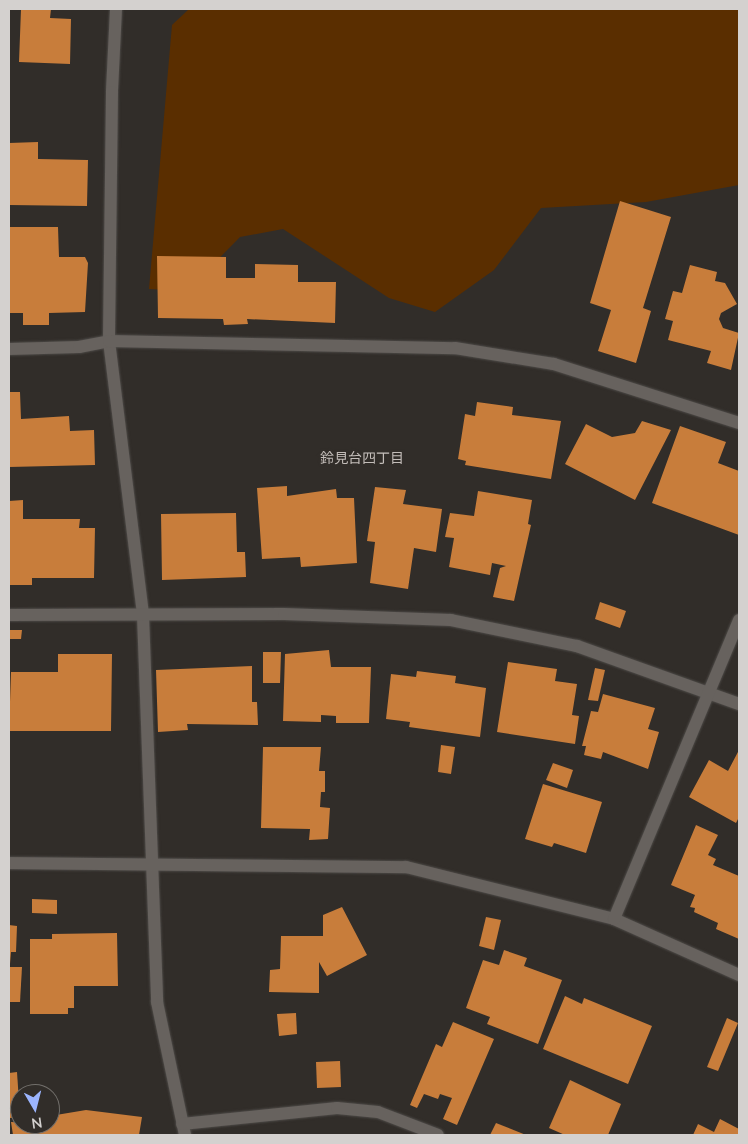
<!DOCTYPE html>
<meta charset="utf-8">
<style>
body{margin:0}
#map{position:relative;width:748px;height:1144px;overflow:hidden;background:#312d29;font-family:Lato,"Noto Sans JP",sans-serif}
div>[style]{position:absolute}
.green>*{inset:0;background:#5a2e00}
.building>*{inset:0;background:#c87d3b}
.roads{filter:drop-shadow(0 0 1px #4d4a47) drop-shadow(0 0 1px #4d4a47)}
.minor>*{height:12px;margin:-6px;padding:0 6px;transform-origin:6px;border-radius:6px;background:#67625e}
span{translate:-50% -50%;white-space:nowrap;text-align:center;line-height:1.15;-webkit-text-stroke:5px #312d29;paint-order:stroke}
.neighbourhood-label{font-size:14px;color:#c3bdb9}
.frame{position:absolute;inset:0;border:10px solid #d4d1cf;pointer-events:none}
.north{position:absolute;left:10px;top:1084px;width:50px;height:50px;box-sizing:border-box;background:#312d29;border:1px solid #726f6b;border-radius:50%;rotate:172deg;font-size:14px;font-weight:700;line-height:20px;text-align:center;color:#d4d1cf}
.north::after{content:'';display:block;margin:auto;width:18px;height:22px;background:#9bb4fd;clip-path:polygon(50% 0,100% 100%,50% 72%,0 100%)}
</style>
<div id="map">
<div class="green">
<div style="clip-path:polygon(189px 9px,739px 9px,739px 185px,646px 202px,541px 208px,494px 270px,435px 312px,389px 298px,283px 229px,240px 237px,187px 291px,149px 289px,172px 25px)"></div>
</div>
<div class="building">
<div style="clip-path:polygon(21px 9px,51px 9px,50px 18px,71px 19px,70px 64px,19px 62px)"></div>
<div style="clip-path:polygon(38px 142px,38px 159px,88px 160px,87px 206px,9px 205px,9px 143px)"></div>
<div style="clip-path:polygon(620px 201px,671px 217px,643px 308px,651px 311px,636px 363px,598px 351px,611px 310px,590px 303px)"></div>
<div style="clip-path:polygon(9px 227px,58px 227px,59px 257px,85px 257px,88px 263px,85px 312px,49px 313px,49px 325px,23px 325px,23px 313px,9px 313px)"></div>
<div style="clip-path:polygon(157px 256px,226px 257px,226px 278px,255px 278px,255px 264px,298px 265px,298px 282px,336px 282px,335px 323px,247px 319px,248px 324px,224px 325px,223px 319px,158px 318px)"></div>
<div style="clip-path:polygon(690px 265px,717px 272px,715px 281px,725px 283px,737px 304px,721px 313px,719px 319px,723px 328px,739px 333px,731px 370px,707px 363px,711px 351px,668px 340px,673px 321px,665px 319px,673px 291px,682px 293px)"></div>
<div style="clip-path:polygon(9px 392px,20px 392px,21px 419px,69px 416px,70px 431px,94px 430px,95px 465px,9px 467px)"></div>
<div style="clip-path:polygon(477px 402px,513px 407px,512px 415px,561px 421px,551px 479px,465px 465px,466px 461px,458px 459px,465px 414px,475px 416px)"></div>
<div style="clip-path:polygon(642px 421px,671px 430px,635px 500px,565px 464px,586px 424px,612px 437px,635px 433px)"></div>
<div style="clip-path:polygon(680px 426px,726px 442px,718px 463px,739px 471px,739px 535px,652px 503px)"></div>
<div style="clip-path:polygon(287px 486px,287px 496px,336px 489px,337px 498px,354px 498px,357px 563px,301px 567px,300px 557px,262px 559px,257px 488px)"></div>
<div style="clip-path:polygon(375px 487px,406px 490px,403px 504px,442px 509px,436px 552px,414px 548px,408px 589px,370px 583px,375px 542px,367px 541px)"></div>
<div style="clip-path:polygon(478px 491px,532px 500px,528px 524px,531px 525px,514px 601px,493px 597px,500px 568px,506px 566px,492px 563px,490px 575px,449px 567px,454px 538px,445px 537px,450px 513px,474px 516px)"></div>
<div style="clip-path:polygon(23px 500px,23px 519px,80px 519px,79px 528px,95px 528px,94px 578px,32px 578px,32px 585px,9px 585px,9px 501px)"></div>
<div style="clip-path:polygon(236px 513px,237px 552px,245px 552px,246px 577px,162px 580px,161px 514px)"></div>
<div style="clip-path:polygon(600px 602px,626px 611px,620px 628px,595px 619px)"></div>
<div style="clip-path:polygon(9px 630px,22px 630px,21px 639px,9px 639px)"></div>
<div style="clip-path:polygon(329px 650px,331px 667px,371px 667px,369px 723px,336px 723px,336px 716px,321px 715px,321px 722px,283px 721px,285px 654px)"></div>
<div style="clip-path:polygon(263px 652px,281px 652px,280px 683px,263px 683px)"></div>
<div style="clip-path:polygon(58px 654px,112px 654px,111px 731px,9px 731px,11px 672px,58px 672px)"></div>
<div style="clip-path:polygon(508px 662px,557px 669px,555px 681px,577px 684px,572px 715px,579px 716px,575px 744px,497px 732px)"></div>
<div style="clip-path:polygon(252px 666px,252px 702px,257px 702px,258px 725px,187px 724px,188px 730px,158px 732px,156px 670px)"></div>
<div style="clip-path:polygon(595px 668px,605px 670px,598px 701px,588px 700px)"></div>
<div style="clip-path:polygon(417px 671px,456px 676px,455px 683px,486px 688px,480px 737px,409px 727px,410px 722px,386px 719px,391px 674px,416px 677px)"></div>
<div style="clip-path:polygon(603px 694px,655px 708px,648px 729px,659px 732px,648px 769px,603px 752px,601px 759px,584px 755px,586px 746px,582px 746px,591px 711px,598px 712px)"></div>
<div style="clip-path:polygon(441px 745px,455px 747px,451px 774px,438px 772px)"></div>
<div style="clip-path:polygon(263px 747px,321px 747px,319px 771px,325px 771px,325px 792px,321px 792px,320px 807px,330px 808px,328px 839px,309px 840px,310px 829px,261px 828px)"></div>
<div style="clip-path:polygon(739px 750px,739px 817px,736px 823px,689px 797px,709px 760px,728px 771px)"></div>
<div style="clip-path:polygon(553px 763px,573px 770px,567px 788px,546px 780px)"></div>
<div style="clip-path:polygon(543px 784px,602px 802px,586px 853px,554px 843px,552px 847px,525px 839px)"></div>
<div style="clip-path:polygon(696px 825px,718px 835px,708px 855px,716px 859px,713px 865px,739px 876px,739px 939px,716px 929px,718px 923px,694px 912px,695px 908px,690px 907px,695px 895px,671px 885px)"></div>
<div style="clip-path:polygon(32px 899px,57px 900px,57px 914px,32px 913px)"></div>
<div style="clip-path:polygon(342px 907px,367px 955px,327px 976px,319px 962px,319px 993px,269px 992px,270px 970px,280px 969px,281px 936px,323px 936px,323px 915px)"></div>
<div style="clip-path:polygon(486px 917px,501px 920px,494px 950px,479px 946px)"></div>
<div style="clip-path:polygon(9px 925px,17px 926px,16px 952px,11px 952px,10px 964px)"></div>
<div style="clip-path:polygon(117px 933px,118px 986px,74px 986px,74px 1008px,68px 1008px,68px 1014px,30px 1014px,30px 939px,52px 939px,52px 934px)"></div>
<div style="clip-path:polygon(504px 950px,527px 958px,524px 966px,562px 980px,538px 1044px,487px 1024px,490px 1017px,466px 1008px,483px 960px,499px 965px)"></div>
<div style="clip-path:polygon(9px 967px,22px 967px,20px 1002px,9px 1002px)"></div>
<div style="clip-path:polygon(565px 996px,582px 1004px,584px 998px,652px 1026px,628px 1084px,543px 1049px)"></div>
<div style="clip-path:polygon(296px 1013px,297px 1034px,279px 1036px,277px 1014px)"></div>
<div style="clip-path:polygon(727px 1018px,738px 1023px,718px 1071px,707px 1067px)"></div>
<div style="clip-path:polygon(453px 1022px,494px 1039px,457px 1125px,443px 1119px,452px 1098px,440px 1094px,438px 1099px,424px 1094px,417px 1108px,410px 1105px,436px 1044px,442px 1047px)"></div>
<div style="clip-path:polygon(340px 1061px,341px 1087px,317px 1088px,316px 1062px)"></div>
<div style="clip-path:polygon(17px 1072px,20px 1117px,10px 1118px,9px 1073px)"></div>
<div style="clip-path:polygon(570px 1080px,621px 1104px,608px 1135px,565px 1135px,549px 1128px)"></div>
<div style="clip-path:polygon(86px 1110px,142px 1117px,139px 1135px,13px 1135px,11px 1122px,50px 1124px,50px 1116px)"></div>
<div style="clip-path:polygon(720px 1119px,739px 1129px,739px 1135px,693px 1135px,698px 1124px,714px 1132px)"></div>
<div style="clip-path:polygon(496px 1123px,526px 1135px,490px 1135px)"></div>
</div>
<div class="roads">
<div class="minor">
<div style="left:116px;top:9px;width:83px;rotate:92.8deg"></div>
<div style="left:112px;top:92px;width:249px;rotate:90.7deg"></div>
<div style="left:109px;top:341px;width:276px;rotate:82.9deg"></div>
<div style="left:143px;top:615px;width:387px;rotate:87.9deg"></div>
<div style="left:157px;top:1002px;width:136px;rotate:78.1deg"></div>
<div style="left:9px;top:349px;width:70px;rotate:-1.6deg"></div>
<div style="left:79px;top:347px;width:31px;rotate:-11deg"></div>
<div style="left:109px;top:341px;width:346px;rotate:1.2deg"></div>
<div style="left:455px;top:348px;width:100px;rotate:9.2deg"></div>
<div style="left:554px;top:364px;width:194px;rotate:17.7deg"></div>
<div style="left:9px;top:615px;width:275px;rotate:-0.2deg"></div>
<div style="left:284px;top:614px;width:167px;rotate:2.1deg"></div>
<div style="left:451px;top:620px;width:129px;rotate:11.7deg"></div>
<div style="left:577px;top:646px;width:172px;rotate:19.7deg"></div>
<div style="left:9px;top:863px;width:397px;rotate:0.6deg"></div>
<div style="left:406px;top:867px;width:214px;rotate:14deg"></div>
<div style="left:614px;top:919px;width:137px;rotate:24.1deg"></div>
<div style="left:614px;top:919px;width:324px;rotate:-67.3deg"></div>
<div style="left:182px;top:1124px;width:156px;rotate:-5.9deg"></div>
<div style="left:337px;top:1108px;width:41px;rotate:5.6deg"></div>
<div style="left:378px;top:1112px;width:64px;rotate:21deg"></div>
</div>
</div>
<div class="neighbourhood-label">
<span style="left:362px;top:458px">鈴見台四丁目</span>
</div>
<div class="frame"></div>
<div class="north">N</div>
</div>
